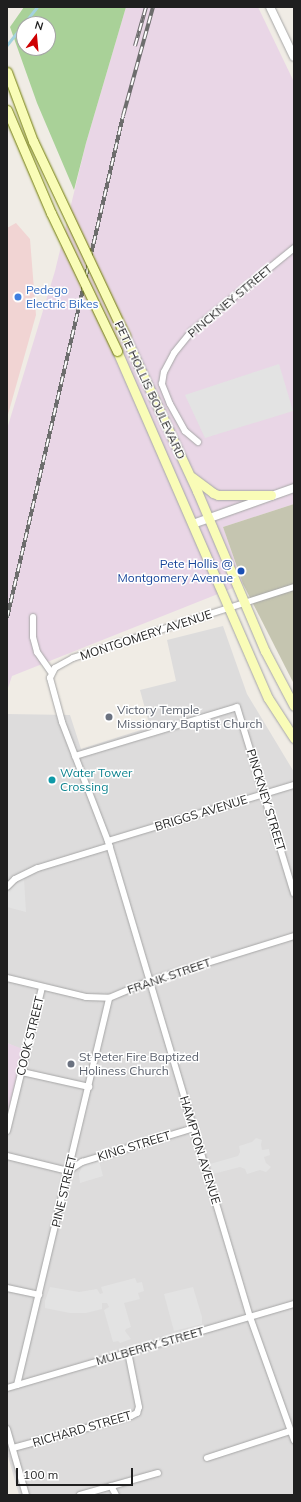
<!DOCTYPE html>
<style>
body{margin:0}
#map{position:relative;width:301px;height:1502px;overflow:hidden;background:#f0ece5;font-family:Mulish,sans-serif}
div>[style]{position:absolute}
.residential>*{inset:0;background:#dddcdc}
.commercial>*{inset:0;background:#f1d4d3}
.industrial>*{inset:0;background:#e9d6e6}
.construction>*{inset:0;background:#c5c5b0}
.forest>*{inset:0;background:#a9d198}
.parking>*{inset:0;background:#e3e3e3}
.stream>*{height:2.5px;margin:-1.25px;padding:0 1.25px;transform-origin:1.25px;border-radius:1.25px;background:#a3d2df}
.roads{filter:drop-shadow(0 0 1px #a6a6a6) drop-shadow(0 0 1px #a6a6a6)}
.minor>*{height:6px;margin:-3px;padding:0 3px;transform-origin:3px;border-radius:3px;background:#fff}
.tertiary>*{height:8px;margin:-4px;padding:0 4px;transform-origin:4px;border-radius:4px;background:#fff}
.secondary>*{height:9px;margin:-4.5px;padding:0 4.5px;transform-origin:4.5px;border-radius:4.5px;background:#f9fcb7}
.rail>*{height:4px;margin-top:-2px;transform-origin:0;background:repeating-linear-gradient(90deg,#fff 0 8px,#6d6d6d 0 16px);box-sizing:border-box;border-block:1px solid #6d6d6d}
.bridges{filter:drop-shadow(0 0 1px #6f7b01) drop-shadow(0 0 1px #6f7b01)}
.secondary-bridge>*{height:9px;margin:-4.5px;padding:0 4.5px;transform-origin:4.5px;border-radius:4.5px;background:#f9fcb7}
.dots>*{width:11px;height:11px;translate:-50% -50%;box-sizing:border-box;border:2px solid #fff;border-radius:50%}
span{translate:-50% -50%;white-space:nowrap;text-align:center;line-height:1.15;-webkit-text-stroke:3px #fff;paint-order:stroke}
.shop-label{font-size:12px;color:#366cbe}
.left{translate:0 -50%;text-align:left}
.street-label{font-size:12px;color:#1f1f1f}
.transit-label{font-size:12px;color:#164399}
.right{translate:-100% -50%;text-align:right}
.worship-label{font-size:12px;color:#5b616d}
.culture-label{font-size:12px;color:#0d838f}
.frame{position:absolute;inset:0;border:8px solid #1f1f1f;pointer-events:none}
.north{position:absolute;left:16px;top:16px;width:40px;height:40px;box-sizing:border-box;background:#fff;border:1px solid #a5a5a5;border-radius:50%;rotate:16deg;font-size:11px;font-weight:700;line-height:16px;text-align:center;color:#1f1f1f}
.north::after{content:'';display:block;margin:auto;width:14px;height:18px;background:#ce0002;clip-path:polygon(50% 0,100% 100%,50% 72%,0 100%)}
.scale{position:absolute;left:16px;top:1468px;width:117px;height:18px;box-sizing:border-box;border:2px solid #1f1f1f;border-top:0;padding-left:5px;font-size:12px;line-height:14px;white-space:nowrap;color:#1f1f1f;-webkit-text-stroke:3px #fff;paint-order:stroke}
</style>
<div id="map">
<div class="residential">
<div style="clip-path:polygon(223px 626px,247px 694px,294px 772px,294px 1495px,19px 1495px,7px 1453px,7px 1118px,23px 1050px,7px 1043px,7px 714px,70px 715px,81px 749px,150px 727px,140px 690px,176px 681px,167px 640px)"></div>
</div>
<div class="commercial">
<div style="clip-path:polygon(16px 223px,30px 239px,36px 315px,7px 418px,7px 228px)"></div>
</div>
<div class="industrial">
<div style="clip-path:polygon(126px 7px,258px 7px,294px 82px,294px 504px,223px 527px,243px 584px,12px 676px,7px 691px,7px 429px,55px 271px,86px 143px)"></div>
<div style="clip-path:polygon(7px 1043px,23px 1049px,7px 1118px)"></div>
</div>
<div class="construction">
<div style="clip-path:polygon(294px 504px,294px 684px,243px 584px,223px 527px)"></div>
</div>
<div class="forest">
<div style="clip-path:polygon(evenodd,24px 7px,126px 7px,86px 143px,74px 190px,37px 103px,10px 27px,24px 7px,24px 24px,48px 24px,48px 48px,24px 48px,24px 24px)"></div>
</div>
<div class="parking">
<div style="clip-path:polygon(279px 364px,293px 411px,205px 438px,185px 395px)"></div>
<div style="clip-path:polygon(23px 878px,24px 879px,26px 912px,7px 907px,7px 892px)"></div>
<div style="clip-path:polygon(256px 1138px,262px 1140px,261px 1144px,262px 1150px,269px 1149px,270px 1155px,264px 1157px,266px 1163px,271px 1167px,266px 1172px,260px 1170px,247px 1174px,245px 1169px,240px 1167px,213px 1174px,210px 1164px,238px 1156px,240px 1152px,239px 1146px,252px 1142px)"></div>
<div style="clip-path:polygon(99px 1161px,103px 1176px,80px 1183px,79px 1174px,82px 1166px)"></div>
<div style="clip-path:polygon(135px 1278px,137px 1283px,142px 1282px,144px 1291px,138px 1293px,140px 1299px,124px 1303px,131px 1327px,126px 1329px,125px 1331px,131px 1339px,120px 1343px,118px 1341px,113px 1342px,104px 1310px,109px 1307px,107px 1303px,102px 1303px,102px 1309px,86px 1313px,70px 1313px,45px 1308px,45px 1301px,50px 1287px,79px 1292px,97px 1289px,100px 1294px,103px 1293px,101px 1287px)"></div>
<div style="clip-path:polygon(193px 1287px,202px 1317px,202px 1324px,174px 1331px,164px 1294px)"></div>
</div>
<div class="stream">
<div style="left:7px;top:45px;width:48px;rotate:-51.7deg"></div>
</div>
<div class="roads">
<div class="minor">
<div style="left:198px;top:442px;width:17px;rotate:-140deg"></div>
<div style="left:185px;top:431px;width:31px;rotate:-119deg"></div>
<div style="left:170px;top:404px;width:22px;rotate:-112deg"></div>
<div style="left:162px;top:384px;width:12px;rotate:-81deg"></div>
<div style="left:164px;top:372px;width:21px;rotate:-62deg"></div>
<div style="left:174px;top:353px;width:28px;rotate:-51deg"></div>
<div style="left:192px;top:331px;width:132px;rotate:-39.1deg"></div>
<div style="left:294px;top:587px;width:232px;rotate:162.2deg"></div>
<div style="left:73px;top:658px;width:21px;rotate:151deg"></div>
<div style="left:55px;top:668px;width:11px;rotate:117deg"></div>
<div style="left:50px;top:678px;width:46px;rotate:74.7deg"></div>
<div style="left:62px;top:722px;width:128px;rotate:68.9deg"></div>
<div style="left:108px;top:841px;width:497px;rotate:73.4deg"></div>
<div style="left:250px;top:1317px;width:131px;rotate:70.3deg"></div>
<div style="left:33px;top:617px;width:20px;rotate:90deg"></div>
<div style="left:33px;top:637px;width:16px;rotate:75deg"></div>
<div style="left:37px;top:652px;width:24px;rotate:55deg"></div>
<div style="left:75px;top:756px;width:169px;rotate:-16.8deg"></div>
<div style="left:237px;top:707px;width:195px;rotate:73deg"></div>
<div style="left:108px;top:841px;width:194px;rotate:-16.8deg"></div>
<div style="left:7px;top:887px;width:11px;rotate:-45deg"></div>
<div style="left:15px;top:879px;width:25px;rotate:-26deg"></div>
<div style="left:38px;top:868px;width:75px;rotate:-17deg"></div>
<div style="left:7px;top:978px;width:81px;rotate:13.5deg"></div>
<div style="left:86px;top:997px;width:23px;rotate:2deg"></div>
<div style="left:109px;top:998px;width:43px;rotate:-23deg"></div>
<div style="left:149px;top:981px;width:152px;rotate:-17.2deg"></div>
<div style="left:22px;top:1072px;width:69px;rotate:12.6deg"></div>
<div style="left:7px;top:1131px;width:148px;rotate:-76.3deg"></div>
<div style="left:7px;top:1156px;width:63px;rotate:13.8deg"></div>
<div style="left:68px;top:1171px;width:17px;rotate:-33deg"></div>
<div style="left:82px;top:1162px;width:117px;rotate:-16.9deg"></div>
<div style="left:7px;top:1288px;width:33px;rotate:12deg"></div>
<div style="left:17px;top:1385px;width:398px;rotate:-76.6deg"></div>
<div style="left:7px;top:1388px;width:299px;rotate:-16.3deg"></div>
<div style="left:7px;top:1429px;width:69px;rotate:73.9deg"></div>
<div style="left:13px;top:1448px;width:122px;rotate:-15.2deg"></div>
<div style="left:131px;top:1416px;width:7px;rotate:-27deg"></div>
<div style="left:137px;top:1413px;width:6px;rotate:-72deg"></div>
<div style="left:139px;top:1407px;width:56px;rotate:-101.3deg"></div>
<div style="left:207px;top:1458px;width:87px;rotate:-18deg"></div>
<div style="left:111px;top:1486px;width:10px;rotate:61deg"></div>
<div style="left:80px;top:1495px;width:81px;rotate:-15.8deg"></div>
</div>
<div class="tertiary">
<div style="left:270px;top:7px;width:55px;rotate:64.4deg"></div>
<div style="left:193px;top:524px;width:107px;rotate:-19.6deg"></div>
</div>
<div class="secondary">
<div style="left:125px;top:336px;width:171px;rotate:65.1deg"></div>
<div style="left:197px;top:491px;width:174px;rotate:67deg"></div>
<div style="left:265px;top:651px;width:62px;rotate:62.2deg"></div>
<div style="left:117px;top:351px;width:378px;rotate:66.5deg"></div>
<div style="left:268px;top:698px;width:48px;rotate:57deg"></div>
<div style="left:192px;top:477px;width:26px;rotate:37deg"></div>
<div style="left:213px;top:493px;width:5px;rotate:22deg"></div>
<div style="left:218px;top:495px;width:53px"></div>
</div>
</div>
<div class="rail">
<div style="left:135px;top:46px;width:41px;rotate:-74.2deg"></div>
<div style="left:7px;top:618px;width:515px;rotate:-76.99deg"></div>
<div style="left:123px;top:116px;width:113px;rotate:-74.6deg"></div>
</div>
<div class="bridges">
<div class="secondary-bridge">
<div style="left:7px;top:72px;width:74px;rotate:69.4deg"></div>
<div style="left:33px;top:141px;width:216px;rotate:64.7deg"></div>
<div style="left:7px;top:110px;width:112px;rotate:66.9deg"></div>
<div style="left:51px;top:213px;width:153px;rotate:64.4deg"></div>
</div>
</div>
<div class="dots">
<div style="left:18px;top:297px;background:#3f7fe0"></div>
<div style="left:241px;top:571px;background:#1a4fb4"></div>
<div style="left:109px;top:717px;background:#6b7280"></div>
<div style="left:52px;top:780px;background:#0f9aa8"></div>
<div style="left:71px;top:1064px;background:#6b7280"></div>
</div>
<div class="shop-label">
<span class="left" style="left:26px;top:297px">Pedego<br>Electric Bikes</span>
</div>
<div class="street-label">
<span style="left:230px;top:301px;rotate:-40deg">PINCKNEY STREET</span>
<span style="left:150px;top:390px;rotate:65deg">PETE HOLLIS BOULEVARD</span>
<span style="left:146px;top:635px;rotate:-18deg">MONTGOMERY AVENUE</span>
<span style="left:266px;top:800px;rotate:73deg">PINCKNEY STREET</span>
<span style="left:201px;top:813px;rotate:-17deg">BRIGGS AVENUE</span>
<span style="left:169px;top:976px;rotate:-19deg">FRANK STREET</span>
<span style="left:30px;top:1036px;rotate:-76deg">COOK STREET</span>
<span style="left:134px;top:1146px;rotate:-17deg">KING STREET</span>
<span style="left:200px;top:1150px;rotate:73deg">HAMPTON AVENUE</span>
<span style="left:64px;top:1191px;rotate:-77deg">PINE STREET</span>
<span style="left:150px;top:1346px;rotate:-16deg">MULBERRY STREET</span>
<span style="left:82px;top:1429px;rotate:-16deg">RICHARD STREET</span>
</div>
<div class="transit-label">
<span class="right" style="left:233px;top:571px">Pete Hollis @<br>Montgomery Avenue</span>
</div>
<div class="worship-label">
<span class="left" style="left:117px;top:717px">Victory Temple<br>Missionary Baptist Church</span>
<span class="left" style="left:79px;top:1064px">St Peter Fire Baptized<br>Holiness Church</span>
</div>
<div class="culture-label">
<span class="left" style="left:60px;top:780px">Water Tower<br>Crossing</span>
</div>
<div class="frame"></div>
<div class="north">N</div>
<div class="scale">100 m</div>
</div>
